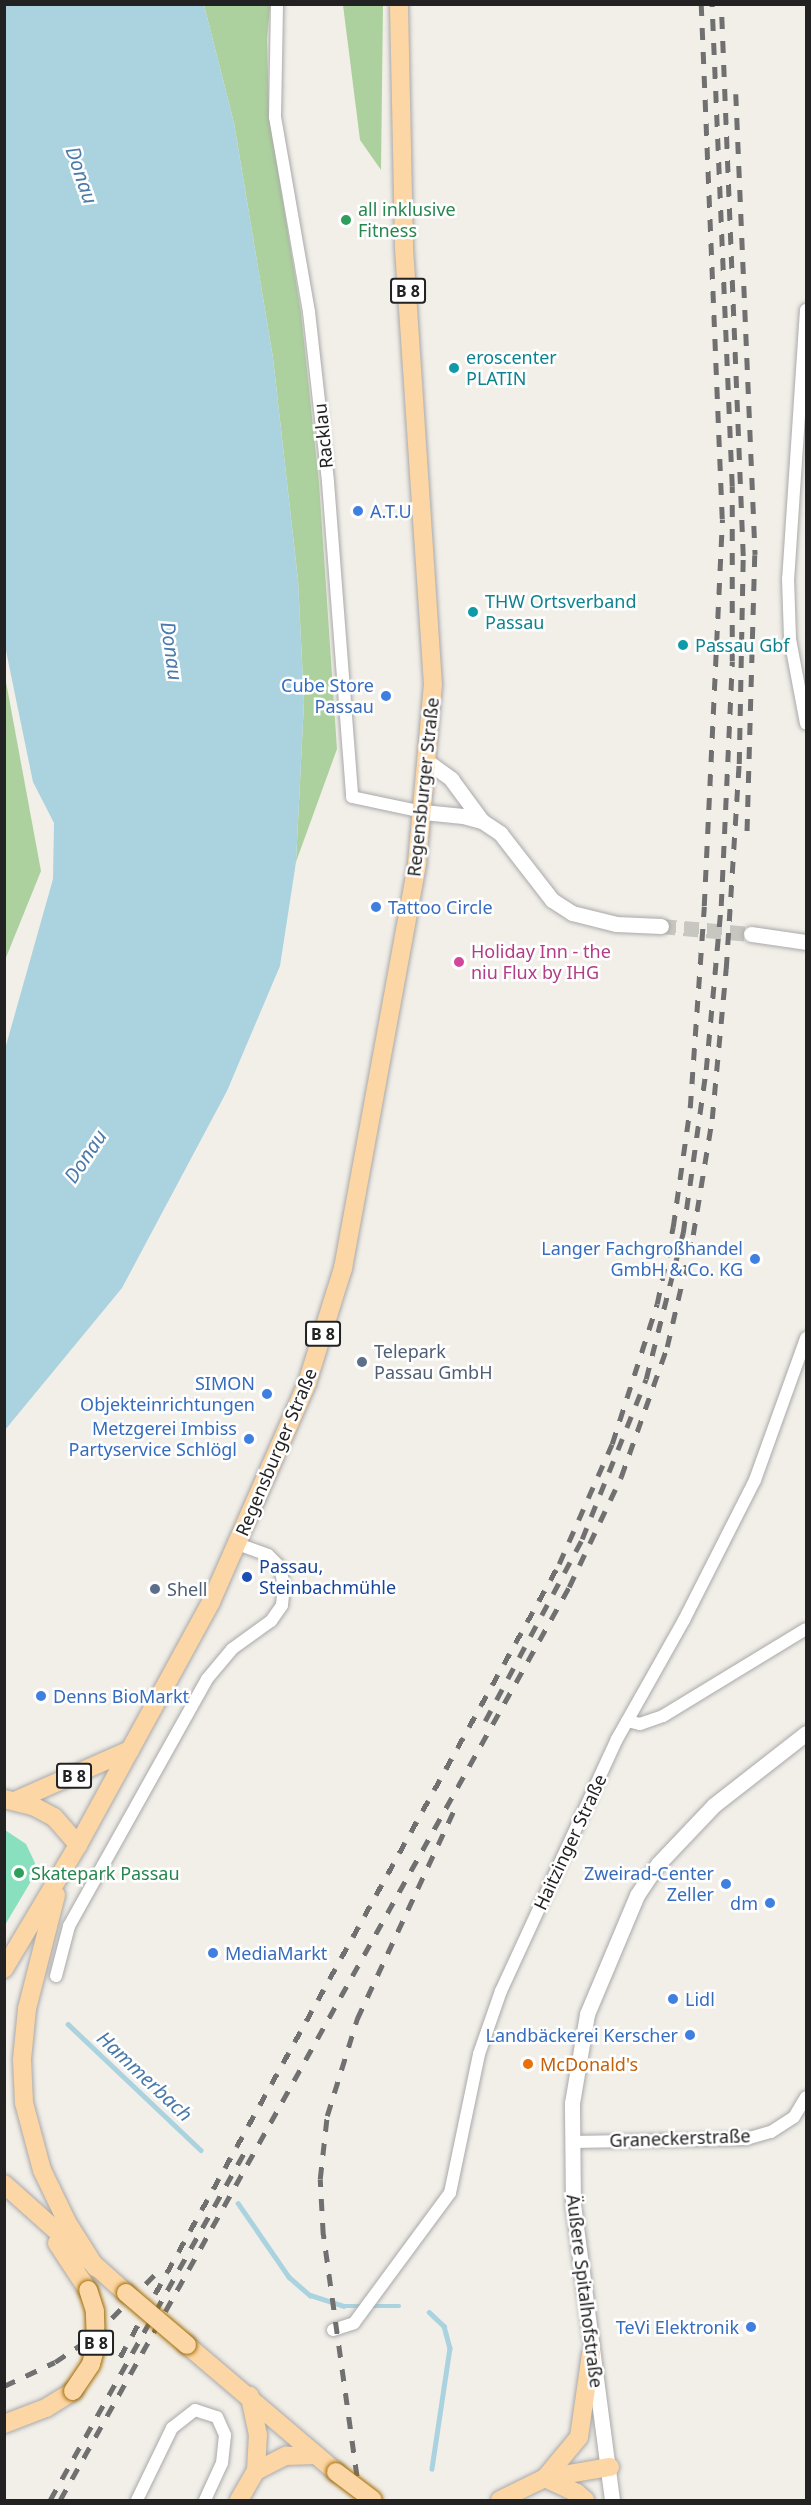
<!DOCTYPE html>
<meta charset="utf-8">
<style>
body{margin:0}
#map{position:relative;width:811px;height:2505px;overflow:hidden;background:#f2efe9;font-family:"Noto Sans",sans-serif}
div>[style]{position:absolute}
.forest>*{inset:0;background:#add19e}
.pitch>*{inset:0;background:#88e0be}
.water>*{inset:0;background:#aad3df}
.stream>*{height:4.5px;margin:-2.25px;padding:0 2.25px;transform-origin:2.25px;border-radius:2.25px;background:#aad3df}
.tertiary-tunnel>*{height:15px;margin-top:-7.5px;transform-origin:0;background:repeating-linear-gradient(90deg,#c8c6c1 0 15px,transparent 0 23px)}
.roads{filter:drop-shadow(0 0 2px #a9a9a9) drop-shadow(0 0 2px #a9a9a9)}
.minor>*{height:12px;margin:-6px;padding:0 6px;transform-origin:6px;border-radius:6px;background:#fff}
.tertiary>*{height:15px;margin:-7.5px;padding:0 7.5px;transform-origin:7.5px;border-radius:7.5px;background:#fff}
.primary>*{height:18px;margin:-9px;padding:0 9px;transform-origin:9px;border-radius:9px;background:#fcd6a4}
.rail>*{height:4.5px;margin-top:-2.25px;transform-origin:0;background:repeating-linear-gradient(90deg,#707070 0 12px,transparent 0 24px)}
.bridges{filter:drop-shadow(0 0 2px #a06b00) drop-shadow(0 0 2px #a06b00)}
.primary-bridge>*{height:18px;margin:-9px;padding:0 9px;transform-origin:9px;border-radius:9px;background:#fcd6a4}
.dots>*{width:16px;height:16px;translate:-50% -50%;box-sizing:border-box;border:3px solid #fff;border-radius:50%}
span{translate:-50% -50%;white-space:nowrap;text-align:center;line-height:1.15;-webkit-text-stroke:5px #fff;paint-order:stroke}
.shield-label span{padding:2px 4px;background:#fff;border:2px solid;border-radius:4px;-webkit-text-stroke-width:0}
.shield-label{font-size:16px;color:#222;font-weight:700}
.leisure-label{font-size:18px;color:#27864d}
.left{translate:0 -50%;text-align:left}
.culture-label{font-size:18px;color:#0d838f}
.street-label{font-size:18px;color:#222}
.shop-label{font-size:18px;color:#366cbe}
.right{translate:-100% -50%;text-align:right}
.hotel-label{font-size:18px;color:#b23c85}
.service-label{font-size:18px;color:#4e5e75}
.transit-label{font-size:18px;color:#164399}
.food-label{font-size:18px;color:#c56008}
.water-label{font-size:20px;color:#4a7aab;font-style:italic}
.frame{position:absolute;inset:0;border:6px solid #222;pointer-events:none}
</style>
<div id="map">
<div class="forest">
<div style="clip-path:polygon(204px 5px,270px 5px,267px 39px,269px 115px,301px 313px,319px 483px,337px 749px,296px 862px,304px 702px,298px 580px,273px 358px,234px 123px)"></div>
<div style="clip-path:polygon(343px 5px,383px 5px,381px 170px,360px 140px)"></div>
<div style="clip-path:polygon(4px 671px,41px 871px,5px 960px,4px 960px)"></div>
</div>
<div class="pitch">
<div style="clip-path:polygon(5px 1830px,26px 1844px,35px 1863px,30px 1883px,5px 1925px)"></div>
</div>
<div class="water">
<div style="clip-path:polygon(5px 4px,204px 5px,234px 123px,273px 358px,298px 580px,304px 702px,296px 862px,280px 966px,227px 1091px,122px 1288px,5px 1430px,5px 1049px,53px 879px,54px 823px,33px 782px,5px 646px)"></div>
</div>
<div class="stream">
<div style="left:68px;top:2024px;width:183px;rotate:43.5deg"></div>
<div style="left:238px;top:2203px;width:90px;rotate:55.4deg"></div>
<div style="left:289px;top:2277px;width:28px;rotate:41deg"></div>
<div style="left:310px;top:2295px;width:35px;rotate:18deg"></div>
<div style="left:343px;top:2306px;width:56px"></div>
<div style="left:429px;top:2312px;width:21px;rotate:43deg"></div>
<div style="left:444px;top:2326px;width:23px;rotate:75deg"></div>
<div style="left:450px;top:2348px;width:122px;rotate:98.5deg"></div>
</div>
<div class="tertiary-tunnel">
<div style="left:661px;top:926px;width:90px;rotate:5.1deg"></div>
</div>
<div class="roads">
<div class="minor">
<div style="left:277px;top:4px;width:113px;rotate:91deg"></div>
<div style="left:275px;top:117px;width:198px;rotate:80.1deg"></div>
<div style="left:309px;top:312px;width:171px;rotate:83.6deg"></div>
<div style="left:328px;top:482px;width:316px;rotate:85.6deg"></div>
<div style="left:352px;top:797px;width:73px;rotate:11.9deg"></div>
<div style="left:806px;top:310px;width:269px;rotate:93.8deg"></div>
<div style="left:788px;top:578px;width:61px;rotate:88.1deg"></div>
<div style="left:790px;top:639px;width:86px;rotate:79.3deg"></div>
<div style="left:627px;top:1721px;width:13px;rotate:13deg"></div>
<div style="left:640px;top:1724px;width:24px;rotate:-19deg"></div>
<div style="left:663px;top:1716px;width:167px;rotate:-31.3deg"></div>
<div style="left:56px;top:1976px;width:52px;rotate:-75.4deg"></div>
<div style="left:69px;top:1926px;width:283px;rotate:-60.8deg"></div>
<div style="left:207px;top:1679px;width:39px;rotate:-50deg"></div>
<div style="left:232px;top:1649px;width:48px;rotate:-35.7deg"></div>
<div style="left:271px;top:1621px;width:19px;rotate:-55deg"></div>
<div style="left:282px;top:1605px;width:19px;rotate:-84deg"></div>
<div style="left:284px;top:1586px;width:19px;rotate:-102deg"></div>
<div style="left:280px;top:1567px;width:17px;rotate:-135deg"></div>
<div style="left:268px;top:1555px;width:32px;rotate:-160deg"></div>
<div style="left:572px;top:2142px;width:174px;rotate:-1deg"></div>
<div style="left:746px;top:2139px;width:26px;rotate:-16deg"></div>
<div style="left:771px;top:2132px;width:27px;rotate:-33deg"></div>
<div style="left:794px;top:2117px;width:23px;rotate:-59deg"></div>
<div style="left:333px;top:2330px;width:22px;rotate:-18deg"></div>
<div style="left:354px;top:2323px;width:162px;rotate:-53.6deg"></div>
<div style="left:450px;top:2193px;width:142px;rotate:-78.2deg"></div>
<div style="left:479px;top:2054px;width:67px;rotate:-70.8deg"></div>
<div style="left:501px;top:1991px;width:277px;rotate:-65.3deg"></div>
<div style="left:617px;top:1739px;width:137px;rotate:-60.6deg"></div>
<div style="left:684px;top:1620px;width:157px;rotate:-63.1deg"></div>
<div style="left:755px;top:1480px;width:151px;rotate:-70.2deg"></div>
<div style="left:137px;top:2500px;width:80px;rotate:-64.1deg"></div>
<div style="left:172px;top:2428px;width:29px;rotate:-38deg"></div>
<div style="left:195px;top:2410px;width:23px;rotate:18deg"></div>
<div style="left:217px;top:2417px;width:20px;rotate:66deg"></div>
<div style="left:225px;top:2435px;width:28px;rotate:96deg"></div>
<div style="left:222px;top:2463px;width:41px;rotate:114.7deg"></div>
</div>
<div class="tertiary">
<div style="left:428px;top:762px;width:29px;rotate:36deg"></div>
<div style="left:451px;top:779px;width:52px;rotate:53.6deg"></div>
<div style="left:423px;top:812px;width:40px;rotate:5.7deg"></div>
<div style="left:463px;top:816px;width:20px;rotate:15deg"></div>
<div style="left:482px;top:821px;width:22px;rotate:34deg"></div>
<div style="left:500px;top:833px;width:85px;rotate:52.2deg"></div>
<div style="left:552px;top:900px;width:24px;rotate:33deg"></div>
<div style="left:572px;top:913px;width:45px;rotate:14deg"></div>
<div style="left:616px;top:924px;width:45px;rotate:2.5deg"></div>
<div style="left:751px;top:934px;width:56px;rotate:8.3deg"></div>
<div style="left:612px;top:2500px;width:298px;rotate:-97.5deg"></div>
<div style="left:573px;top:2205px;width:102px;rotate:-90.6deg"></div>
<div style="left:572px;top:2103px;width:90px;rotate:-80.4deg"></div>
<div style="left:587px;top:2014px;width:129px;rotate:-67.2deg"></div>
<div style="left:637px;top:1895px;width:37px;rotate:-56deg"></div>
<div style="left:658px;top:1864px;width:81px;rotate:-46.5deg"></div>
<div style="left:714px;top:1805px;width:117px;rotate:-38deg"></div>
</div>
<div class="primary">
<div style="left:4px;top:1799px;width:30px;rotate:14deg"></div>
<div style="left:33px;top:1806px;width:24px;rotate:28deg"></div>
<div style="left:54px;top:1817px;width:37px;rotate:49deg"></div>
<div style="left:17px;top:1800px;width:124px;rotate:-23.9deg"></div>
<div style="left:56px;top:1895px;width:118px;rotate:104.3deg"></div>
<div style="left:27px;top:2009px;width:50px;rotate:95.7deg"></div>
<div style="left:22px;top:2059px;width:44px;rotate:87.4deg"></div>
<div style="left:24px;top:2103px;width:69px;rotate:75deg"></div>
<div style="left:42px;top:2170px;width:58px;rotate:64.3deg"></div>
<div style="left:67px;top:2222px;width:54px;rotate:57.8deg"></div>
<div style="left:4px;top:1969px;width:144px;rotate:-59.2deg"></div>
<div style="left:78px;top:1845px;width:277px;rotate:-61.3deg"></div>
<div style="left:211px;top:1602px;width:239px;rotate:-66.3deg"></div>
<div style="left:307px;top:1383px;width:121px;rotate:-72.6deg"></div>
<div style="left:343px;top:1268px;width:412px;rotate:-79.6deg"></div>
<div style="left:417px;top:863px;width:179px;rotate:-84.9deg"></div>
<div style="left:433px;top:685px;width:441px;rotate:-93.8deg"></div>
<div style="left:404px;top:245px;width:241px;rotate:-91.2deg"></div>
<div style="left:4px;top:2184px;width:164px;rotate:41.8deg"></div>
<div style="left:57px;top:2243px;width:56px;rotate:56.6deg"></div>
<div style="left:187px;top:2345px;width:196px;rotate:40.4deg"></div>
<div style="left:4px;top:2424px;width:45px;rotate:-20.9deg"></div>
<div style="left:46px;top:2408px;width:32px;rotate:-32deg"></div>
<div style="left:256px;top:2471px;width:34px;rotate:-27deg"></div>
<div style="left:286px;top:2456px;width:30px;rotate:-2deg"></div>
<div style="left:545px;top:2478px;width:53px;rotate:-50.3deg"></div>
<div style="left:579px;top:2437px;width:84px;rotate:-81.8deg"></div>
<div style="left:545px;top:2478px;width:35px;rotate:25deg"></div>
<div style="left:577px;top:2493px;width:11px;rotate:41deg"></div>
<div style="left:239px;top:2500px;width:34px;rotate:-60deg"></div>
<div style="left:256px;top:2471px;width:36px;rotate:-87deg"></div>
<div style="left:258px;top:2435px;width:40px;rotate:-102deg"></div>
<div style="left:500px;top:2500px;width:50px;rotate:-26.1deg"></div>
<div style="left:545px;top:2478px;width:66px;rotate:-9.6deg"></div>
</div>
</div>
<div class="rail">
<div style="left:736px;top:94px;width:461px;rotate:87.6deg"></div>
<div style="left:755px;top:555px;width:287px;rotate:91.6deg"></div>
<div style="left:485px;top:1721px;width:206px;rotate:-61.9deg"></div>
<div style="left:582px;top:1539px;width:172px;rotate:-68.2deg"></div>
<div style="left:646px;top:1379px;width:151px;rotate:-75.8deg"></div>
<div style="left:683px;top:1233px;width:165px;rotate:-82deg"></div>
<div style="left:706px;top:1070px;width:165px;rotate:-84.8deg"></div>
<div style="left:721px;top:906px;width:245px;rotate:-87.4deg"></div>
<div style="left:732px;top:661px;width:175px;rotate:-90deg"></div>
<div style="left:732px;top:486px;width:482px;rotate:-92.4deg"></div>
<div style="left:120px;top:2357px;width:906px;rotate:-61.03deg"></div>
<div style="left:559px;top:1564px;width:131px;rotate:-66.2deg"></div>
<div style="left:612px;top:1444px;width:147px;rotate:-72.2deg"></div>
<div style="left:657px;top:1304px;width:79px;rotate:-78.3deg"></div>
<div style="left:673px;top:1227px;width:120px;rotate:-81.9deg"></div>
<div style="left:690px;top:1108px;width:202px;rotate:-86deg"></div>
<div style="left:704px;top:906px;width:387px;rotate:-87.3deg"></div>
<div style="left:722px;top:519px;width:515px;rotate:-92.34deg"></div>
<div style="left:4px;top:2386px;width:56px;rotate:-25.2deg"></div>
<div style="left:55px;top:2362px;width:48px;rotate:-34deg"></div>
<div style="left:95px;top:2335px;width:93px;rotate:-45.4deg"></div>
<div style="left:50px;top:2500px;width:406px;rotate:-60.8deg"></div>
<div style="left:60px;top:2500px;width:1045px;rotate:-60.86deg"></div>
<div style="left:569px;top:1587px;width:122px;rotate:-64.7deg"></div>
<div style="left:621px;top:1477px;width:138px;rotate:-70.5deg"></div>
<div style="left:667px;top:1347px;width:115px;rotate:-76.9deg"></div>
<div style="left:693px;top:1235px;width:118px;rotate:-80.7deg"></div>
<div style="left:712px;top:1119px;width:151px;rotate:-84.7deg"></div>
<div style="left:726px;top:969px;width:205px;rotate:-86.4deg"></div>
<div style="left:739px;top:764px;width:208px;rotate:-88.9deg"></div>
<div style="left:743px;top:556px;width:552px;rotate:-92.28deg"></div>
<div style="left:360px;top:2500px;width:268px;rotate:-97.9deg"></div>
<div style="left:323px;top:2235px;width:56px;rotate:-93.1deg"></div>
<div style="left:320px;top:2179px;width:63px;rotate:-83.7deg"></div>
<div style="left:327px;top:2116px;width:102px;rotate:-72.8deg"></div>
<div style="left:357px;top:2019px;width:233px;rotate:-65.1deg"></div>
</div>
<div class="bridges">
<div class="primary-bridge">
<div style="left:126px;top:2293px;width:80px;rotate:40.4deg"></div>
<div style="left:73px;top:2391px;width:32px;rotate:-56deg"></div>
<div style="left:91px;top:2364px;width:20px;rotate:-75deg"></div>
<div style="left:96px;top:2345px;width:34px;rotate:-92deg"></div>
<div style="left:95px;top:2311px;width:22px;rotate:-108deg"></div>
<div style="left:336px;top:2472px;width:46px;rotate:37.1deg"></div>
</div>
</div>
<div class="dots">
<div style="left:346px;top:220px;background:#2e9e5b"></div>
<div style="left:454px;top:368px;background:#0f9aa8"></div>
<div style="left:358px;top:511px;background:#3f7fe0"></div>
<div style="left:473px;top:612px;background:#0f9aa8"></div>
<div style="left:683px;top:645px;background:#0f9aa8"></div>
<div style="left:386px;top:696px;background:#3f7fe0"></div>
<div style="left:376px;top:907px;background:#3f7fe0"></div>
<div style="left:459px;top:962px;background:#d1479c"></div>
<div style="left:755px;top:1259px;background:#3f7fe0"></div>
<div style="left:362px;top:1362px;background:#5c6f8a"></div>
<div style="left:267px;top:1394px;background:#3f7fe0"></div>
<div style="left:249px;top:1439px;background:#3f7fe0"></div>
<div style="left:247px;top:1577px;background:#1a4fb4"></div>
<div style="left:155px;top:1589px;background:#5c6f8a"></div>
<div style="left:41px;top:1696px;background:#3f7fe0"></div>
<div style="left:19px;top:1873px;background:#2e9e5b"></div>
<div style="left:726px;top:1884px;background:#3f7fe0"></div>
<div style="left:770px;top:1903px;background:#3f7fe0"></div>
<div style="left:213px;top:1953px;background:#3f7fe0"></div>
<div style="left:673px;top:1999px;background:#3f7fe0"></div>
<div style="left:690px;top:2035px;background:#3f7fe0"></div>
<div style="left:528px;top:2064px;background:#e8710a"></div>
<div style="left:751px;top:2327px;background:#3f7fe0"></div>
</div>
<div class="shield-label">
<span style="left:408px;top:291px">B 8</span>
<span style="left:323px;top:1334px">B 8</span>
<span style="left:74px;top:1776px">B 8</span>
<span style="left:96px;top:2343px">B 8</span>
</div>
<div class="leisure-label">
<span class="left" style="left:358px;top:220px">all inklusive<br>Fitness</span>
<span class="left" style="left:31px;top:1873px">Skatepark Passau</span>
</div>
<div class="culture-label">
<span class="left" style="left:466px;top:368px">eroscenter<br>PLATIN</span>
<span class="left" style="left:485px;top:612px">THW Ortsverband<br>Passau</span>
<span class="left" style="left:695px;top:645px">Passau Gbf</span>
</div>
<div class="street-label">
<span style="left:323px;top:436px;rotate:-96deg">Racklau</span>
<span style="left:423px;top:787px;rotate:-84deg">Regensburger Straße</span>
<span style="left:276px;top:1452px;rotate:-67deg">Regensburger Straße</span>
<span style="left:570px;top:1842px;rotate:-65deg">Haitzinger Straße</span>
<span style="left:680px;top:2138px;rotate:-2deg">Graneckerstraße</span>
<span style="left:585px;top:2291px;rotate:83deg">Äußere Spitalhofstraße</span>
</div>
<div class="shop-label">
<span class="left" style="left:370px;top:511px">A.T.U</span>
<span class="right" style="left:374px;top:696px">Cube Store<br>Passau</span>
<span class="left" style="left:388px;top:907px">Tattoo Circle</span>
<span class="right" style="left:743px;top:1259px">Langer Fachgroßhandel<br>GmbH &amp; Co. KG</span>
<span class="right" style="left:255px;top:1394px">SIMON<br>Objekteinrichtungen</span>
<span class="right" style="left:237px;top:1439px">Metzgerei Imbiss<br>Partyservice Schlögl</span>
<span class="left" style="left:53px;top:1696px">Denns BioMarkt</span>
<span class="right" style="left:714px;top:1884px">Zweirad-Center<br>Zeller</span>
<span class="right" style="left:758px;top:1903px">dm</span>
<span class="left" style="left:225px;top:1953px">MediaMarkt</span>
<span class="left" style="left:685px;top:1999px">Lidl</span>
<span class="right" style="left:678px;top:2035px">Landbäckerei Kerscher</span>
<span class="right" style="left:739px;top:2327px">TeVi Elektronik</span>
</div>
<div class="hotel-label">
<span class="left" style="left:471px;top:962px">Holiday Inn - the<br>niu Flux by IHG</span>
</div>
<div class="service-label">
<span class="left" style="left:374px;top:1362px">Telepark<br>Passau GmbH</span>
<span class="left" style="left:167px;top:1589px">Shell</span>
</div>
<div class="transit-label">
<span class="left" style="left:259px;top:1577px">Passau,<br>Steinbachmühle</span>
</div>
<div class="food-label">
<span class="left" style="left:540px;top:2064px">McDonald's</span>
</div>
<div class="water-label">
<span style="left:82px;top:175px;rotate:71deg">Donau</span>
<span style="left:172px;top:651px;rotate:82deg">Donau</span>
<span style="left:85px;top:1156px;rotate:-56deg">Donau</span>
<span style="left:145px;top:2076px;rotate:43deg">Hammerbach</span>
</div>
<div class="frame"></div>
</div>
